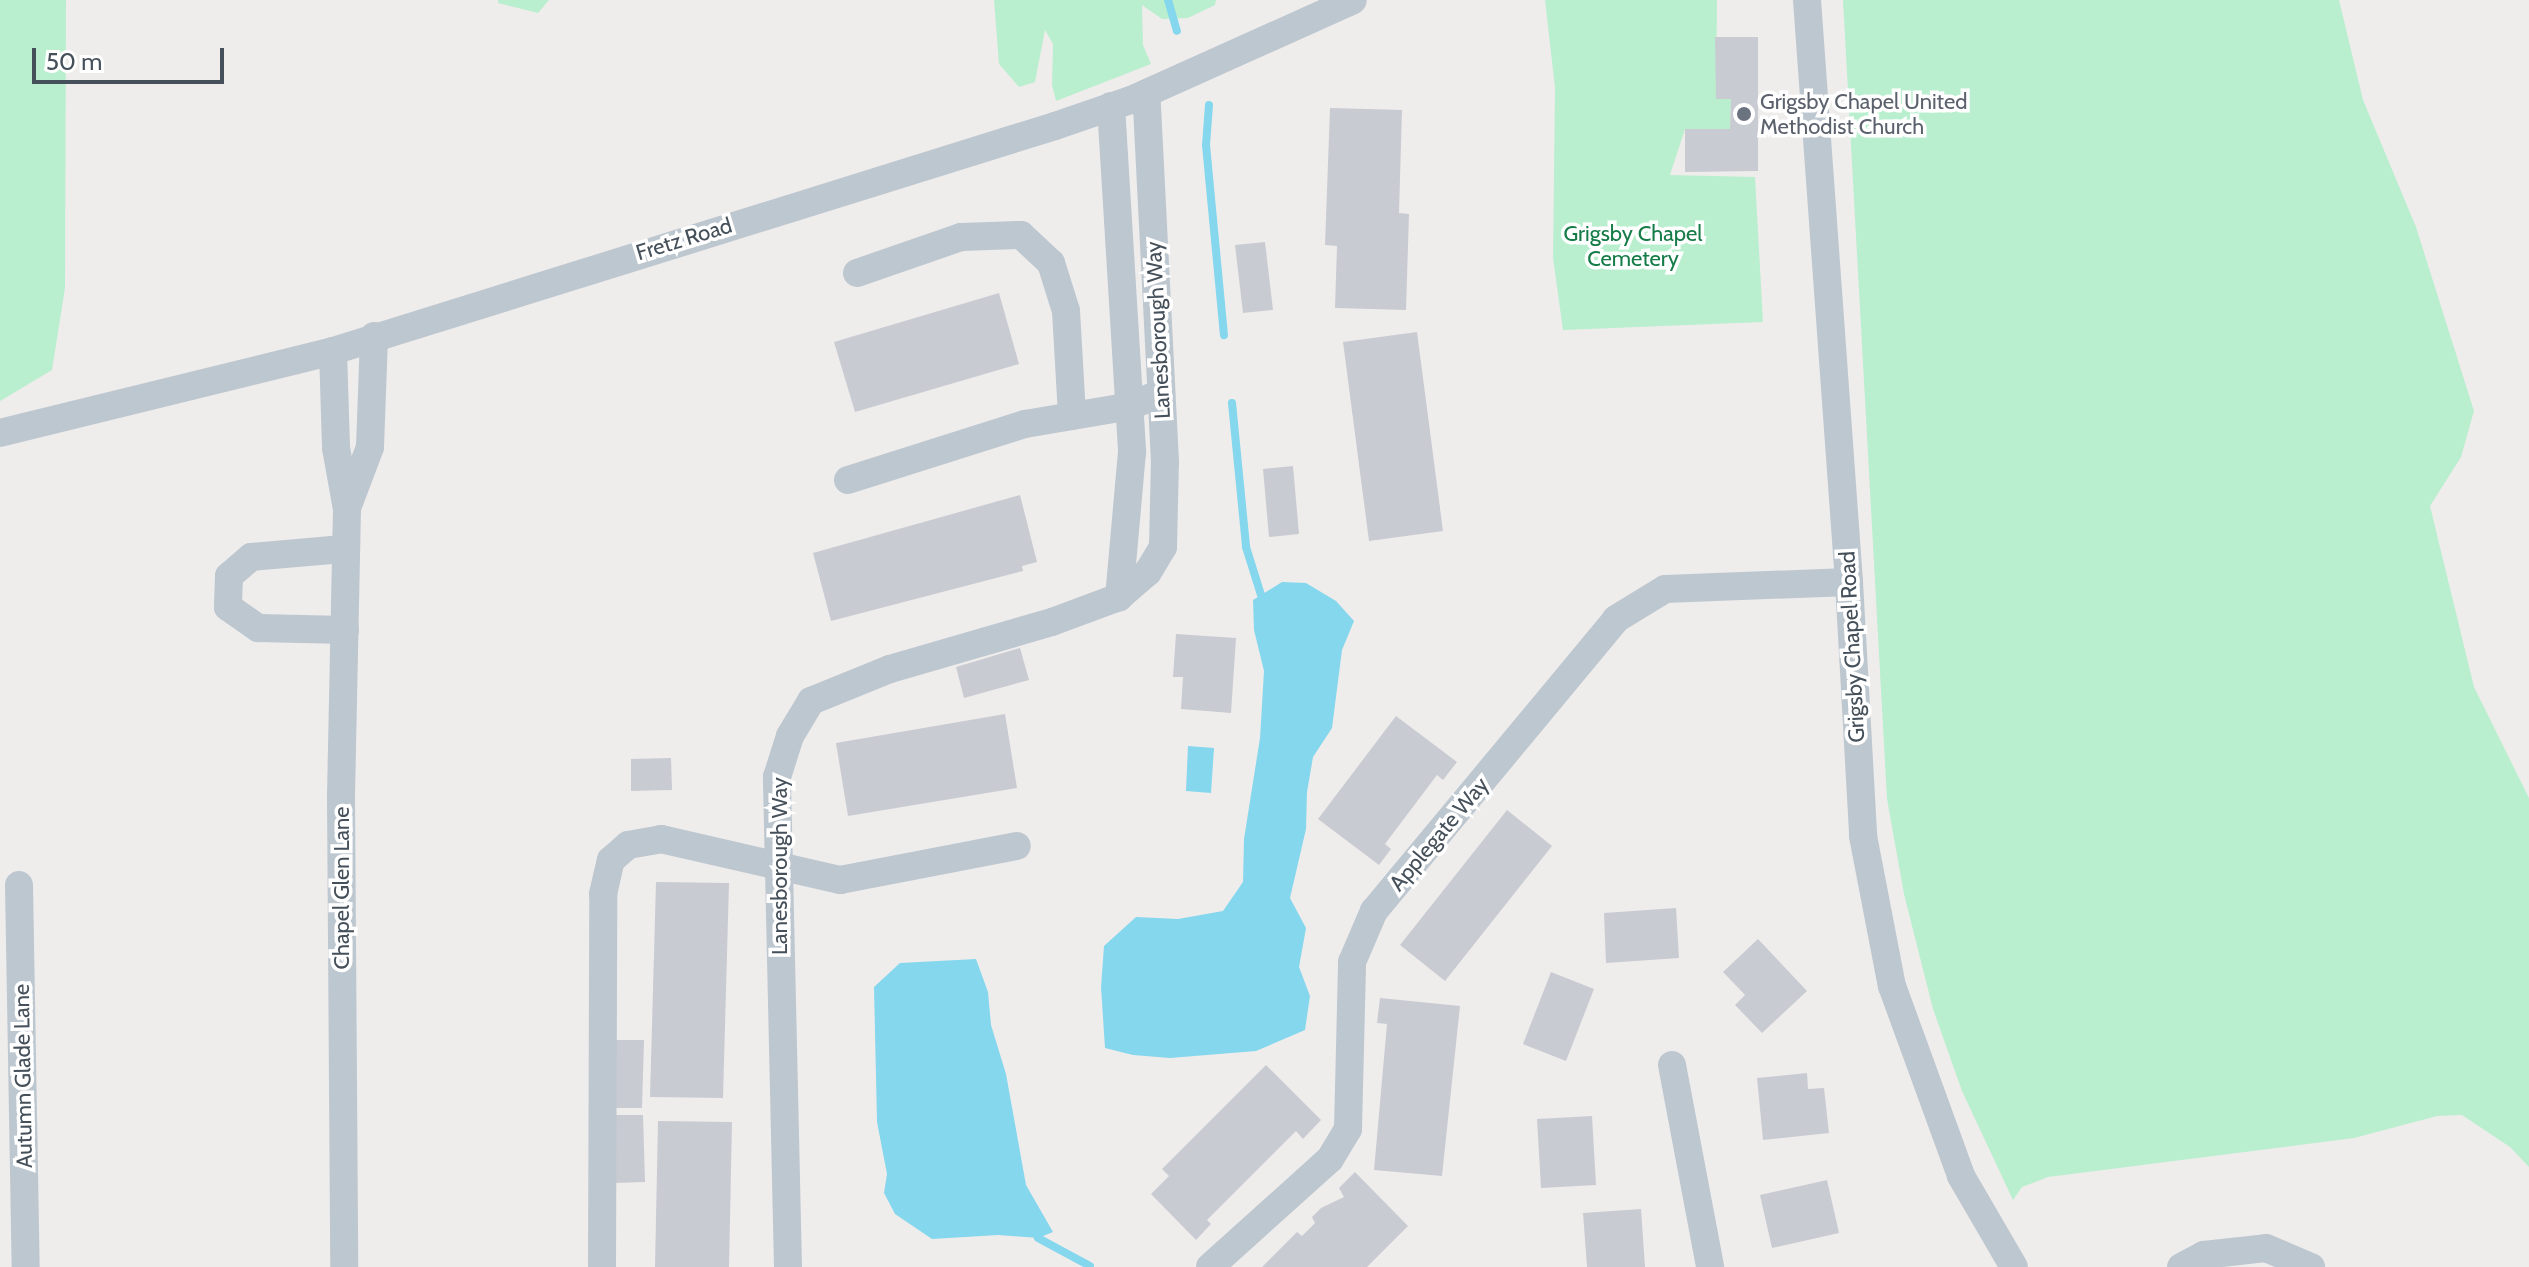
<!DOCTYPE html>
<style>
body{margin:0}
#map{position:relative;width:2529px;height:1267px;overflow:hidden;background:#efecec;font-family:Cabin,sans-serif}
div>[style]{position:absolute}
.green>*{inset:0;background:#b9efce}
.water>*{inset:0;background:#85d7ed}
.stream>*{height:8px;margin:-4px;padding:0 4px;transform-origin:4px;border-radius:4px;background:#85d7ed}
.building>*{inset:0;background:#c9cbd2}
.minor>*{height:28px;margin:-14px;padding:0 14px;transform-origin:14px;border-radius:14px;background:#bdc7cf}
.dots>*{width:22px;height:22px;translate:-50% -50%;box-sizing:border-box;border:4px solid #fff;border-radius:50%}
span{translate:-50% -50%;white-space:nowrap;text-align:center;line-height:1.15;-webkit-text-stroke:7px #fff;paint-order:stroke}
.worship-label{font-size:22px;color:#5b616d}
.left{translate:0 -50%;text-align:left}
.park-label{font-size:22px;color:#157c48}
.street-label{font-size:22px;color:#45505a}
.scale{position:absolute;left:32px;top:48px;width:192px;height:36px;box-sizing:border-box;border:4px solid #45505a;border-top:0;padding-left:10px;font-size:24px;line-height:28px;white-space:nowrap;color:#45505a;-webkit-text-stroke:6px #fff;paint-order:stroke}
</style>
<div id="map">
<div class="green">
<div style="clip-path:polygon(0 0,66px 0,65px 288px,52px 370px,0 401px)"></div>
<div style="clip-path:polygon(498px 0,549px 0,538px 13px,498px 3px)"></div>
<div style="clip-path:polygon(994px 0,1216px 0,1215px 5px,1188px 18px,1162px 19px,1142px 5px,1143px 45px,1151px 64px,1056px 101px,1052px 85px,1053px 44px,1045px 30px,1035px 82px,1019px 87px,999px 64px)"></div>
<div style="clip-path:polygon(1545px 0,1717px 0,1716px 98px,1731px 99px,1730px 129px,1685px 129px,1670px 175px,1755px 177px,1763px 322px,1563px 330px,1553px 258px,1555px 88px)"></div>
<div style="clip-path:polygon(1843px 0,2339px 0,2363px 100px,2416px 227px,2474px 411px,2461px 457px,2430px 506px,2474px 687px,2529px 798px,2529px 1167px,2510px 1147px,2462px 1115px,2437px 1116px,2354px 1138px,2048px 1177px,2022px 1187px,2013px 1200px,1962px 1091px,1933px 1009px,1904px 894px,1887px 799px)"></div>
</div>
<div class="water">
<div style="clip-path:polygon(1282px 582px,1306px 583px,1336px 601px,1354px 621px,1342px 650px,1332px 728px,1313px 757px,1307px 792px,1306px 829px,1290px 898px,1306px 928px,1299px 967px,1310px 996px,1305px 1030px,1256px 1051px,1170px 1058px,1133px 1055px,1105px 1048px,1101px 987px,1104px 946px,1136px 917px,1178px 919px,1223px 911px,1243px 882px,1244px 839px,1260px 738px,1264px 671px,1254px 630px,1253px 600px)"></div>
<div style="clip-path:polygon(1188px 746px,1214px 748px,1211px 793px,1186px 791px)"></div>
<div style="clip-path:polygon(976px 959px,988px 992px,991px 1025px,1006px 1074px,1026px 1185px,1053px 1232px,1038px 1238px,998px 1235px,932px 1239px,895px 1214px,884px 1193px,887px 1174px,877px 1122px,874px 987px,900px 963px)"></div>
</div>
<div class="stream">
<div style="left:1168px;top:0;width:32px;rotate:74deg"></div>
<div style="left:1209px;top:105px;width:40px;rotate:94.3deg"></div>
<div style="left:1206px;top:145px;width:191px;rotate:84.6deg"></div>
<div style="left:1232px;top:403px;width:145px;rotate:84.4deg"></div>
<div style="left:1246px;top:547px;width:50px;rotate:72.6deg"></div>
<div style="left:1038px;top:1238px;width:59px;rotate:28.3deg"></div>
</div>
<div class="building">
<div style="clip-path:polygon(1715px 37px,1758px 37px,1758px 171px,1685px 172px,1685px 129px,1730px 129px,1731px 99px,1716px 99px)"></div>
<div style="clip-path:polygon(1330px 108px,1402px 110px,1399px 213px,1409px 214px,1406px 310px,1335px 308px,1337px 246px,1325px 245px)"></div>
<div style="clip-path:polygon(1265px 242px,1273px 310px,1243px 313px,1235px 245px)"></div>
<div style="clip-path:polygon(999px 293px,1019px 364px,855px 412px,834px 342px)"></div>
<div style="clip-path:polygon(1417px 332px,1443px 531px,1369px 541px,1343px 342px)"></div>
<div style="clip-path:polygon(1293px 466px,1299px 534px,1269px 537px,1263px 469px)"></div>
<div style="clip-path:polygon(1020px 495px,1037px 562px,1022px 566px,1023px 571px,831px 621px,813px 553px)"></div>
<div style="clip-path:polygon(1176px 634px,1236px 638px,1231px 713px,1181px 709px,1183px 677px,1173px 677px)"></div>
<div style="clip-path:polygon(1020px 648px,1029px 680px,964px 698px,956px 667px)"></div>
<div style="clip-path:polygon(1005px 714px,1017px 788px,848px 816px,836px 743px)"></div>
<div style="clip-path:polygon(1396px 716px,1457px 762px,1443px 780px,1437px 775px,1385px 844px,1391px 849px,1379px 865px,1318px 819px)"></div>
<div style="clip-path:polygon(671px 758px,672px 790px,631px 791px,631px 759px)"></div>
<div style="clip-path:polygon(1507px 810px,1552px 846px,1445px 981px,1400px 945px)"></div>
<div style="clip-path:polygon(656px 882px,729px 883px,723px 1098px,650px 1097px)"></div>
<div style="clip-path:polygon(1676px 908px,1679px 958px,1606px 963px,1604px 913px)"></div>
<div style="clip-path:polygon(1758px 939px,1807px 991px,1762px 1033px,1735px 1005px,1745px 995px,1723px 972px)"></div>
<div style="clip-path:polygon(1551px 972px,1594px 989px,1566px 1061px,1523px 1044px)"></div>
<div style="clip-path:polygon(1380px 998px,1460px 1006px,1442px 1176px,1374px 1170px,1387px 1024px,1377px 1023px)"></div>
<div style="clip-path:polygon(614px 1040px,644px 1040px,642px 1108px,612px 1108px)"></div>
<div style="clip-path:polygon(1266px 1065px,1321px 1120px,1303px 1139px,1296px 1131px,1207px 1220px,1211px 1224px,1196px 1240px,1151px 1194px,1169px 1176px,1162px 1169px)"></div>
<div style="clip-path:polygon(1807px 1073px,1808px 1089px,1824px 1088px,1829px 1133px,1763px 1140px,1757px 1078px)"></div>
<div style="clip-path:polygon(612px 1115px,643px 1115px,645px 1182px,614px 1183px)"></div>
<div style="clip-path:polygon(1592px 1116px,1596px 1185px,1541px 1188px,1537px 1119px)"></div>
<div style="clip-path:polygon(658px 1121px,732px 1122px,729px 1267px,655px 1267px)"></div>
<div style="clip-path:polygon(1355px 1172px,1408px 1226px,1367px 1267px,1262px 1267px,1297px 1232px,1302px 1236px,1315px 1223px,1312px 1217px,1321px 1208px,1344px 1197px,1339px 1188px)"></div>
<div style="clip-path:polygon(1827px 1180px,1839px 1233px,1772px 1248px,1760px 1195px)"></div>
<div style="clip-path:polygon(1641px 1209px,1645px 1267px,1587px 1267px,1583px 1213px)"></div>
</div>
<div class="minor">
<div style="left:1807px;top:0;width:584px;rotate:85.87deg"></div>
<div style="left:1849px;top:582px;width:254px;rotate:86.8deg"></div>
<div style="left:1863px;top:836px;width:153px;rotate:79.1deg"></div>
<div style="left:1892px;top:986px;width:202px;rotate:70deg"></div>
<div style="left:1961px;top:1176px;width:105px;rotate:59.8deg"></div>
<div style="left:1111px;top:106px;width:347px;rotate:86.5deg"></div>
<div style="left:1132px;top:452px;width:146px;rotate:95.1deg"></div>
<div style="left:857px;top:273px;width:110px;rotate:-19.1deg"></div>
<div style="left:961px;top:237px;width:60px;rotate:-1.9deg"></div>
<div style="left:1021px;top:235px;width:41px;rotate:43deg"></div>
<div style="left:1051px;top:263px;width:50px;rotate:72.6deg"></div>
<div style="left:1066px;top:311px;width:105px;rotate:86.7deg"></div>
<div style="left:333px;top:351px;width:97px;rotate:88.2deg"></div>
<div style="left:336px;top:448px;width:62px;rotate:79.8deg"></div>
<div style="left:347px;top:509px;width:289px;rotate:91.2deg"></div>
<div style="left:341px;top:798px;width:469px;rotate:89.6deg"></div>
<div style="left:0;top:433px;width:343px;rotate:-13.8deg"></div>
<div style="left:333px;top:351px;width:756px;rotate:-17.31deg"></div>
<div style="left:1055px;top:126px;width:80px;rotate:-18.9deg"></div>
<div style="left:1131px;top:100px;width:243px;rotate:-24.2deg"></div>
<div style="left:848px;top:480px;width:186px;rotate:-17.6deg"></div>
<div style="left:1025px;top:424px;width:108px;rotate:-9.6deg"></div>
<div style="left:1131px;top:406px;width:20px;rotate:-24deg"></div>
<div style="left:347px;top:508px;width:65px;rotate:-69.3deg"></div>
<div style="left:370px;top:447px;width:111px;rotate:-87.9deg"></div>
<div style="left:343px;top:549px;width:92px;rotate:175deg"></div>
<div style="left:251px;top:557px;width:29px;rotate:139deg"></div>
<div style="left:229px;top:576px;width:31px;rotate:92deg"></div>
<div style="left:228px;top:607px;width:37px;rotate:35deg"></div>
<div style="left:258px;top:628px;width:87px;rotate:1.3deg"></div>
<div style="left:19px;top:885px;width:382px;rotate:89deg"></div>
<div style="left:1672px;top:1065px;width:206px;rotate:79.3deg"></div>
<div style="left:602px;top:1267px;width:373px;rotate:-89.8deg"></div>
<div style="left:603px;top:894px;width:35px;rotate:-77deg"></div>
<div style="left:611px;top:860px;width:23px;rotate:-41deg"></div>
<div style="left:628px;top:845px;width:34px;rotate:-10deg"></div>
<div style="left:661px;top:839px;width:184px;rotate:12.9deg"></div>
<div style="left:840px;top:880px;width:180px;rotate:-10.9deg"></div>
<div style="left:788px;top:1267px;width:490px;rotate:-91.3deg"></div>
<div style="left:777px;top:777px;width:43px;rotate:-72.4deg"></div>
<div style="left:790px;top:736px;width:41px;rotate:-59deg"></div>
<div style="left:811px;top:701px;width:85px;rotate:-22.1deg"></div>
<div style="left:890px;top:669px;width:169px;rotate:-16.2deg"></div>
<div style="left:1052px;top:622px;width:72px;rotate:-20.5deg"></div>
<div style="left:1119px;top:597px;width:38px;rotate:-41deg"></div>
<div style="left:1148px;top:572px;width:29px;rotate:-59deg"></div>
<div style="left:1163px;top:547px;width:85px;rotate:-88.7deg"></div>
<div style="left:1165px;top:462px;width:369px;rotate:-92.9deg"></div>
<div style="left:1210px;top:1267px;width:161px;rotate:-42deg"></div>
<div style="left:1330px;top:1159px;width:35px;rotate:-59deg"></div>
<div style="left:1348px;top:1129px;width:167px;rotate:-88.6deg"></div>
<div style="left:1352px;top:962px;width:56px;rotate:-66.7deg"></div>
<div style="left:1374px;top:911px;width:379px;rotate:-50.3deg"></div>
<div style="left:1616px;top:619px;width:57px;rotate:-31.5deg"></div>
<div style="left:1665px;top:589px;width:184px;rotate:-2.2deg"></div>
<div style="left:2181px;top:1267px;width:26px;rotate:-28deg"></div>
<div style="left:2204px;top:1255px;width:62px;rotate:-6.4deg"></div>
<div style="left:2266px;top:1248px;width:49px;rotate:22.9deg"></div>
</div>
<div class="dots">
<div style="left:1744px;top:114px;background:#6b7280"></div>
</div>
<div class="worship-label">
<span class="left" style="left:1760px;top:114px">Grigsby Chapel United<br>Methodist Church</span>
</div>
<div class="park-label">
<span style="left:1633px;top:246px">Grigsby Chapel<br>Cemetery</span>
</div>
<div class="street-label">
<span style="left:684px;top:239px;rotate:-17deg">Fretz Road</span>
<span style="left:1158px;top:330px;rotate:-93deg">Lanesborough Way</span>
<span style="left:1852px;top:647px;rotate:-93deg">Grigsby Chapel Road</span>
<span style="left:1439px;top:834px;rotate:-50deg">Applegate Way</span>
<span style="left:780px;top:866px;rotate:-90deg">Lanesborough Way</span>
<span style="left:342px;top:888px;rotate:-90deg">Chapel Glen Lane</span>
<span style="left:23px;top:1076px;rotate:-91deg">Autumn Glade Lane</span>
</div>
<div class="scale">50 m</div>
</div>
